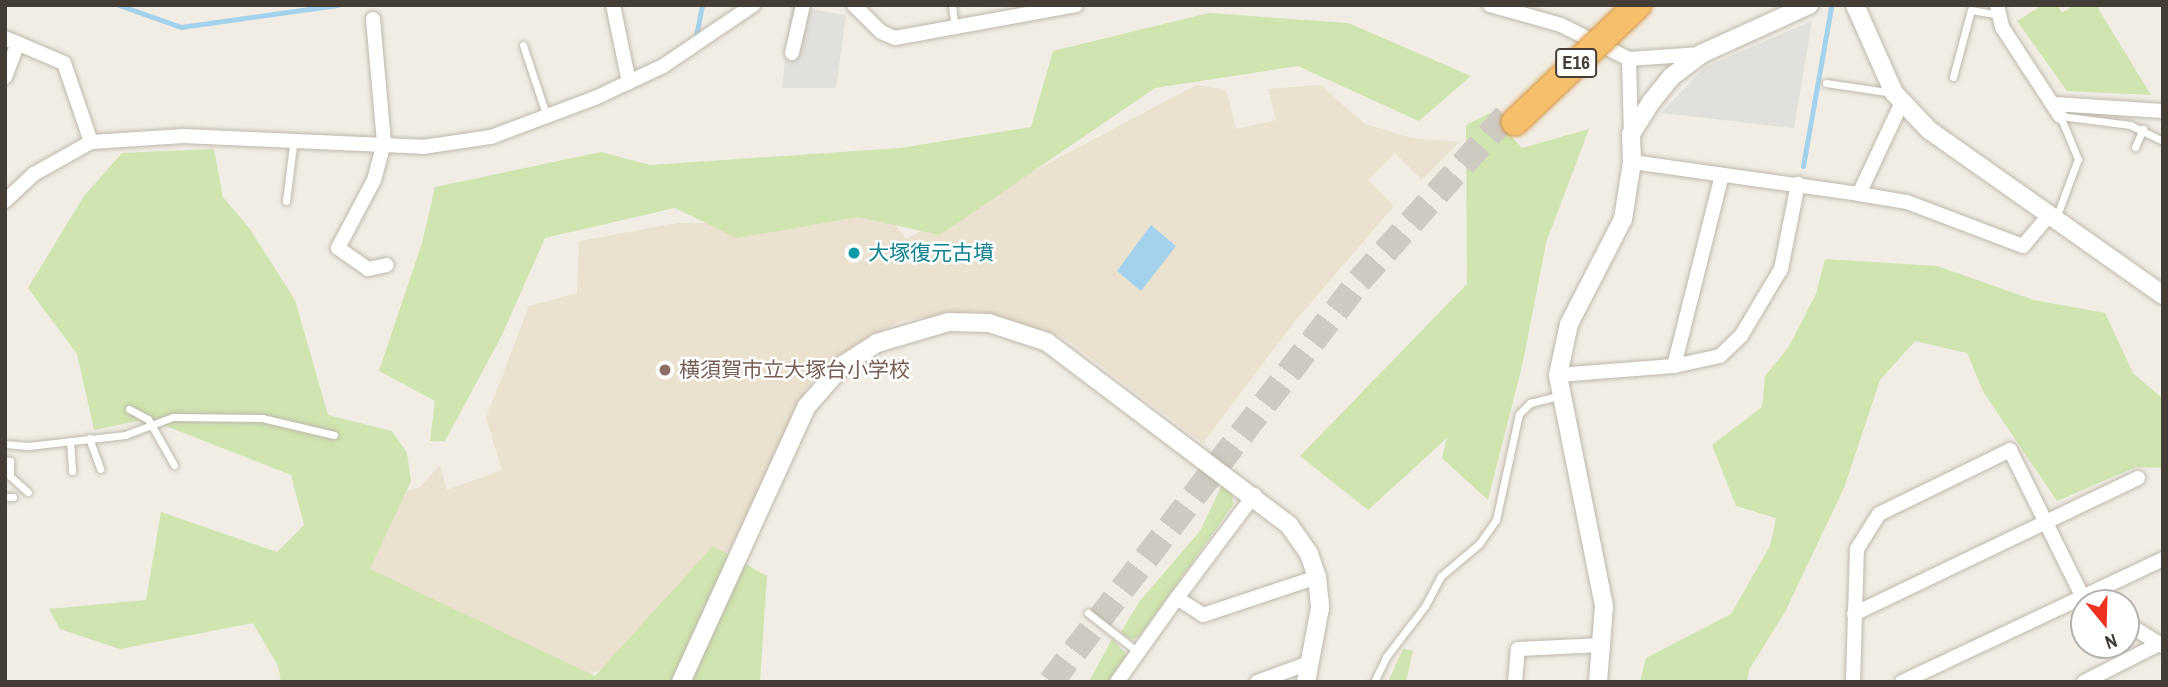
<!DOCTYPE html>
<meta charset="utf-8">
<style>
body{margin:0}
#map{position:relative;width:2168px;height:687px;overflow:hidden;background:#f1ede5;font-family:"Archivo Narrow","Noto Sans JP",sans-serif}
div>[style]{position:absolute}
.education>*{inset:0;background:#eae1cf}
.green>*{inset:0;background:#cfe4af}
.parking>*{inset:0;background:#e2e0dd}
.water>*{inset:0;background:#a4d2ec}
.stream>*{height:5px;margin:-2.5px;padding:0 2.5px;transform-origin:2.5px;border-radius:2.5px;background:#a4d2ec}
.motorway-tunnel>*{height:26px;margin-top:-13px;transform-origin:0;background:repeating-linear-gradient(90deg,#cecac2 0 26px,transparent 0 39px)}
.roads{filter:drop-shadow(0 0 2px #bfb7ab) drop-shadow(0 0 2px #bfb7ab)}
.service>*{height:7px;margin:-3.5px;padding:0 3.5px;transform-origin:3.5px;border-radius:3.5px;background:#fff}
.minor>*{height:14px;margin:-7px;padding:0 7px;transform-origin:7px;border-radius:7px;background:#fff}
.tertiary>*{height:18px;margin:-9px;padding:0 9px;transform-origin:9px;border-radius:9px;background:#fff}
.bridges{filter:drop-shadow(0 0 2px #d4933c) drop-shadow(0 0 2px #d4933c)}
.motorway-bridge>*{height:26px;margin:-13px;padding:0 13px;transform-origin:13px;border-radius:13px;background:#f6bf6b}
.dots>*{width:19px;height:19px;translate:-50% -50%;box-sizing:border-box;border:4px solid #fff;border-radius:50%}
span{translate:-50% -50%;white-space:nowrap;text-align:center;line-height:1.15;-webkit-text-stroke:5px #fff;paint-order:stroke}
.shield-label span{padding:2px 5px;background:#fff;border:2px solid;border-radius:5px;-webkit-text-stroke-width:0}
.shield-label{font-size:19px;color:#433d35;font-weight:700}
.culture-label{font-size:21px;color:#0d838f}
.left{translate:0 -50%;text-align:left}
.education-label{font-size:21px;color:#785e54}
.frame{position:absolute;inset:0;border:7px solid #433d35;pointer-events:none}
.north{position:absolute;left:2070px;top:589px;width:70px;height:70px;box-sizing:border-box;background:#fff;border:2px solid #b4b1ae;border-radius:50%;rotate:161deg;font-size:19px;font-weight:700;line-height:28px;text-align:center;color:#433d35}
.north::after{content:'';display:block;margin:auto;width:24px;height:32px;background:#ee321f;clip-path:polygon(50% 0,100% 100%,50% 72%,0 100%)}
</style>
<div id="map">
<div class="education">
<div style="clip-path:polygon(1196px 85px,1226px 90px,1236px 129px,1276px 120px,1268px 89px,1320px 85px,1365px 124px,1412px 138px,1459px 142px,1422px 180px,1395px 153px,1368px 180px,1394px 206px,1295px 321px,1203px 443px,1062px 336px,976px 311px,900px 321px,843px 354px,807px 387px,667px 682px,630px 660px,574px 679px,359px 571px,398px 494px,420px 487px,440px 465px,447px 490px,502px 470px,486px 418px,529px 306px,577px 293px,579px 241px,678px 223px,765px 224px,871px 193px,906px 239px)"></div>
</div>
<div class="green">
<div style="clip-path:polygon(2043px 5px,2057px 5px,2062px 13px,2075px 5px,2096px 5px,2151px 95px,2067px 91px,2017px 21px)"></div>
<div style="clip-path:polygon(1209px 13px,1348px 23px,1471px 76px,1419px 121px,1298px 66px,1155px 88px,940px 235px,858px 217px,737px 238px,675px 208px,545px 238px,501px 337px,445px 441px,430px 441px,435px 401px,379px 371px,422px 243px,435px 187px,601px 152px,650px 165px,900px 148px,1031px 127px,1053px 51px)"></div>
<div style="clip-path:polygon(1490px 113px,1522px 148px,1589px 129px,1546px 243px,1523px 362px,1488px 500px,1442px 458px,1447px 438px,1368px 510px,1300px 456px,1467px 284px,1466px 125px)"></div>
<div style="clip-path:polygon(214px 149px,223px 197px,250px 229px,295px 300px,328px 415px,392px 431px,407px 453px,411px 481px,370px 569px,595px 676px,713px 546px,767px 576px,760px 682px,281px 682px,278px 666px,253px 623px,120px 649px,60px 629px,49px 609px,146px 600px,161px 512px,277px 552px,304px 525px,291px 475px,148px 419px,94px 430px,77px 354px,28px 288px,84px 196px,122px 153px)"></div>
<div style="clip-path:polygon(1825px 259px,1937px 266px,2034px 300px,2105px 313px,2133px 373px,2163px 399px,2163px 468px,2136px 467px,2057px 501px,1984px 393px,1967px 353px,1915px 341px,1880px 380px,1844px 488px,1785px 612px,1749px 670px,1747px 682px,1640px 682px,1646px 658px,1731px 614px,1770px 546px,1776px 518px,1736px 506px,1712px 445px,1762px 407px,1765px 376px,1788px 348px,1816px 294px)"></div>
<div style="clip-path:polygon(1222px 485px,1232px 492px,1233px 505px,1139px 637px,1132px 640px,1121px 632px,1139px 602px,1200px 531px)"></div>
<div style="clip-path:polygon(1112px 639px,1127px 655px,1109px 682px,1089px 682px)"></div>
<div style="clip-path:polygon(1403px 649px,1413px 651px,1406px 682px,1388px 682px)"></div>
</div>
<div class="parking">
<div style="clip-path:polygon(791px 6px,846px 15px,836px 88px,782px 88px)"></div>
<div style="clip-path:polygon(1812px 21px,1794px 128px,1661px 113px,1705px 67px)"></div>
</div>
<div class="water">
<div style="clip-path:polygon(1151px 225px,1176px 246px,1141px 291px,1117px 271px)"></div>
</div>
<div class="stream">
<div style="left:119px;top:5px;width:66px;rotate:19.5deg"></div>
<div style="left:181px;top:27px;width:158px;rotate:-8deg"></div>
<div style="left:696px;top:36px;width:32px;rotate:-79deg"></div>
<div style="left:1803px;top:166px;width:161px;rotate:-80deg"></div>
</div>
<div class="motorway-tunnel">
<div style="left:1051px;top:682px;width:506px;rotate:-52.47deg"></div>
<div style="left:1359px;top:281px;width:224px;rotate:-48.3deg"></div>
</div>
<div class="roads">
<div class="service">
<div style="left:952px;top:5px;width:24px;rotate:83deg"></div>
<div style="left:523px;top:45px;width:76px;rotate:71.6deg"></div>
<div style="left:1953px;top:77px;width:69px;rotate:-75deg"></div>
<div style="left:1971px;top:10px;width:28px;rotate:10deg"></div>
<div style="left:1826px;top:83px;width:68px;rotate:8.5deg"></div>
<div style="left:2060px;top:116px;width:71px;rotate:7.3deg"></div>
<div style="left:2130px;top:125px;width:37px;rotate:26deg"></div>
<div style="left:2135px;top:147px;width:20px;rotate:-66deg"></div>
<div style="left:286px;top:201px;width:64px;rotate:-82.8deg"></div>
<div style="left:2056px;top:218px;width:63px;rotate:-69.6deg"></div>
<div style="left:2078px;top:159px;width:47px;rotate:-112.7deg"></div>
<div style="left:129px;top:409px;width:21px;rotate:28deg"></div>
<div style="left:148px;top:419px;width:53px;rotate:60.5deg"></div>
<div style="left:89px;top:438px;width:33px;rotate:70deg"></div>
<div style="left:70px;top:441px;width:30px;rotate:86deg"></div>
<div style="left:5px;top:444px;width:23px;rotate:5deg"></div>
<div style="left:28px;top:446px;width:98px;rotate:-6.5deg"></div>
<div style="left:125px;top:435px;width:51px;rotate:-20.6deg"></div>
<div style="left:173px;top:417px;width:89px;rotate:0.6deg"></div>
<div style="left:262px;top:418px;width:74px;rotate:13.3deg"></div>
<div style="left:5px;top:460px;width:5px;rotate:11deg"></div>
<div style="left:10px;top:461px;width:15px;rotate:90deg"></div>
<div style="left:10px;top:476px;width:24px;rotate:42deg"></div>
<div style="left:5px;top:497px;width:8px"></div>
<div style="left:1088px;top:613px;width:63px;rotate:38deg"></div>
<div style="left:1374px;top:682px;width:28px;rotate:-64deg"></div>
<div style="left:1386px;top:657px;width:64px;rotate:-52.6deg"></div>
<div style="left:1425px;top:606px;width:34px;rotate:-62deg"></div>
<div style="left:1441px;top:576px;width:50px;rotate:-40.1deg"></div>
<div style="left:1479px;top:544px;width:29px;rotate:-55deg"></div>
<div style="left:1496px;top:520px;width:108px;rotate:-77.8deg"></div>
<div style="left:1519px;top:414px;width:16px;rotate:-45deg"></div>
<div style="left:1530px;top:403px;width:32px;rotate:-14deg"></div>
</div>
<div class="minor">
<div style="left:613px;top:5px;width:79px;rotate:78.3deg"></div>
<div style="left:854px;top:5px;width:38px;rotate:45deg"></div>
<div style="left:881px;top:32px;width:15px;rotate:23deg"></div>
<div style="left:895px;top:38px;width:184px;rotate:-10.3deg"></div>
<div style="left:1490px;top:5px;width:74px;rotate:15.7deg"></div>
<div style="left:1561px;top:25px;width:76px;rotate:26.6deg"></div>
<div style="left:1629px;top:59px;width:75px;rotate:88.5deg"></div>
<div style="left:1997px;top:5px;width:23px;rotate:77deg"></div>
<div style="left:2002px;top:27px;width:106px;rotate:56.9deg"></div>
<div style="left:373px;top:19px;width:124px;rotate:84.9deg"></div>
<div style="left:384px;top:143px;width:38px;rotate:105deg"></div>
<div style="left:374px;top:180px;width:77px;rotate:117.9deg"></div>
<div style="left:338px;top:248px;width:37px;rotate:35deg"></div>
<div style="left:368px;top:269px;width:19px;rotate:-12deg"></div>
<div style="left:5px;top:38px;width:64px;rotate:23deg"></div>
<div style="left:64px;top:63px;width:83px;rotate:71.1deg"></div>
<div style="left:792px;top:53px;width:49px;rotate:-77.1deg"></div>
<div style="left:1629px;top:59px;width:72px;rotate:-4deg"></div>
<div style="left:5px;top:77px;width:36px;rotate:-69deg"></div>
<div style="left:2054px;top:104px;width:109px;rotate:3.7deg"></div>
<div style="left:1632px;top:162px;width:229px;rotate:8deg"></div>
<div style="left:1859px;top:194px;width:102px;rotate:-64.9deg"></div>
<div style="left:1859px;top:194px;width:49px;rotate:9.5deg"></div>
<div style="left:1907px;top:202px;width:124px;rotate:20.8deg"></div>
<div style="left:2023px;top:246px;width:38px;rotate:-50deg"></div>
<div style="left:5px;top:201px;width:40px;rotate:-43deg"></div>
<div style="left:34px;top:174px;width:65px;rotate:-29.3deg"></div>
<div style="left:91px;top:142px;width:93px;rotate:-3.7deg"></div>
<div style="left:184px;top:136px;width:239px;rotate:2.6deg"></div>
<div style="left:423px;top:147px;width:69px;rotate:-8.4deg"></div>
<div style="left:491px;top:137px;width:111px;rotate:-20.6deg"></div>
<div style="left:595px;top:98px;width:75px;rotate:-25.2deg"></div>
<div style="left:663px;top:66px;width:109px;rotate:-34.1deg"></div>
<div style="left:1674px;top:366px;width:197px;rotate:-75.9deg"></div>
<div style="left:1558px;top:375px;width:116px;rotate:-4.4deg"></div>
<div style="left:1674px;top:366px;width:47px;rotate:-12.3deg"></div>
<div style="left:1720px;top:356px;width:29px;rotate:-44deg"></div>
<div style="left:1741px;top:336px;width:78px;rotate:-59.2deg"></div>
<div style="left:1781px;top:269px;width:87px;rotate:-78.7deg"></div>
<div style="left:1177px;top:598px;width:129px;rotate:-53.2deg"></div>
<div style="left:1854px;top:614px;width:315px;rotate:-25.6deg"></div>
<div style="left:2126px;top:623px;width:44px;rotate:31.9deg"></div>
<div style="left:1117px;top:682px;width:103px;rotate:-54.5deg"></div>
<div style="left:1177px;top:598px;width:31px;rotate:33deg"></div>
<div style="left:1203px;top:615px;width:120px;rotate:-18.4deg"></div>
<div style="left:1257px;top:682px;width:55px;rotate:-20.1deg"></div>
<div style="left:1515px;top:682px;width:33px;rotate:-85deg"></div>
<div style="left:1518px;top:649px;width:84px;rotate:-2.7deg"></div>
<div style="left:1853px;top:682px;width:133px;rotate:-88.3deg"></div>
<div style="left:1857px;top:549px;width:41px;rotate:-57.8deg"></div>
<div style="left:1879px;top:514px;width:146px;rotate:-26deg"></div>
<div style="left:2010px;top:450px;width:163px;rotate:63.7deg"></div>
<div style="left:2082px;top:596px;width:14px;rotate:30deg"></div>
<div style="left:1902px;top:682px;width:289px;rotate:-25.2deg"></div>
<div style="left:2084px;top:682px;width:84px;rotate:-26.9deg"></div>
</div>
<div class="tertiary">
<div style="left:1855px;top:5px;width:96px;rotate:66.1deg"></div>
<div style="left:1894px;top:93px;width:51px;rotate:46.6deg"></div>
<div style="left:1929px;top:130px;width:286px;rotate:35.2deg"></div>
<div style="left:681px;top:682px;width:303px;rotate:-65.5deg"></div>
<div style="left:807px;top:406px;width:55px;rotate:-48.7deg"></div>
<div style="left:843px;top:365px;width:40px;rotate:-32.9deg"></div>
<div style="left:877px;top:343px;width:75px;rotate:-16.3deg"></div>
<div style="left:949px;top:322px;width:40px;rotate:1.4deg"></div>
<div style="left:989px;top:323px;width:61px;rotate:18.1deg"></div>
<div style="left:1047px;top:342px;width:303px;rotate:37.1deg"></div>
<div style="left:1289px;top:525px;width:35px;rotate:55deg"></div>
<div style="left:1309px;top:554px;width:24px;rotate:71deg"></div>
<div style="left:1317px;top:577px;width:31px;rotate:84deg"></div>
<div style="left:1320px;top:608px;width:75px;rotate:100.7deg"></div>
<div style="left:1598px;top:682px;width:76px;rotate:-85.5deg"></div>
<div style="left:1604px;top:606px;width:236px;rotate:-101.3deg"></div>
<div style="left:1558px;top:375px;width:52px;rotate:-77.8deg"></div>
<div style="left:1569px;top:324px;width:118px;rotate:-62.8deg"></div>
<div style="left:1623px;top:219px;width:58px;rotate:-81deg"></div>
<div style="left:1632px;top:162px;width:28px;rotate:-92deg"></div>
<div style="left:1631px;top:134px;width:38px;rotate:-58deg"></div>
<div style="left:1651px;top:102px;width:32px;rotate:-51deg"></div>
<div style="left:1671px;top:77px;width:38px;rotate:-37deg"></div>
<div style="left:1701px;top:54px;width:119px;rotate:-24.4deg"></div>
</div>
</div>
<div class="bridges">
<div class="motorway-bridge">
<div style="left:1515px;top:122px;width:170px;rotate:-43.6deg"></div>
</div>
</div>
<div class="dots">
<div style="left:854px;top:253px;background:#0f9aa8"></div>
<div style="left:665px;top:370px;background:#8d6e63"></div>
</div>
<div class="shield-label">
<span style="left:1576px;top:63px">E16</span>
</div>
<div class="culture-label">
<span class="left" style="left:868px;top:253px">大塚復元古墳</span>
</div>
<div class="education-label">
<span class="left" style="left:679px;top:370px">横須賀市立大塚台小学校</span>
</div>
<div class="frame"></div>
<div class="north">N</div>
</div>
